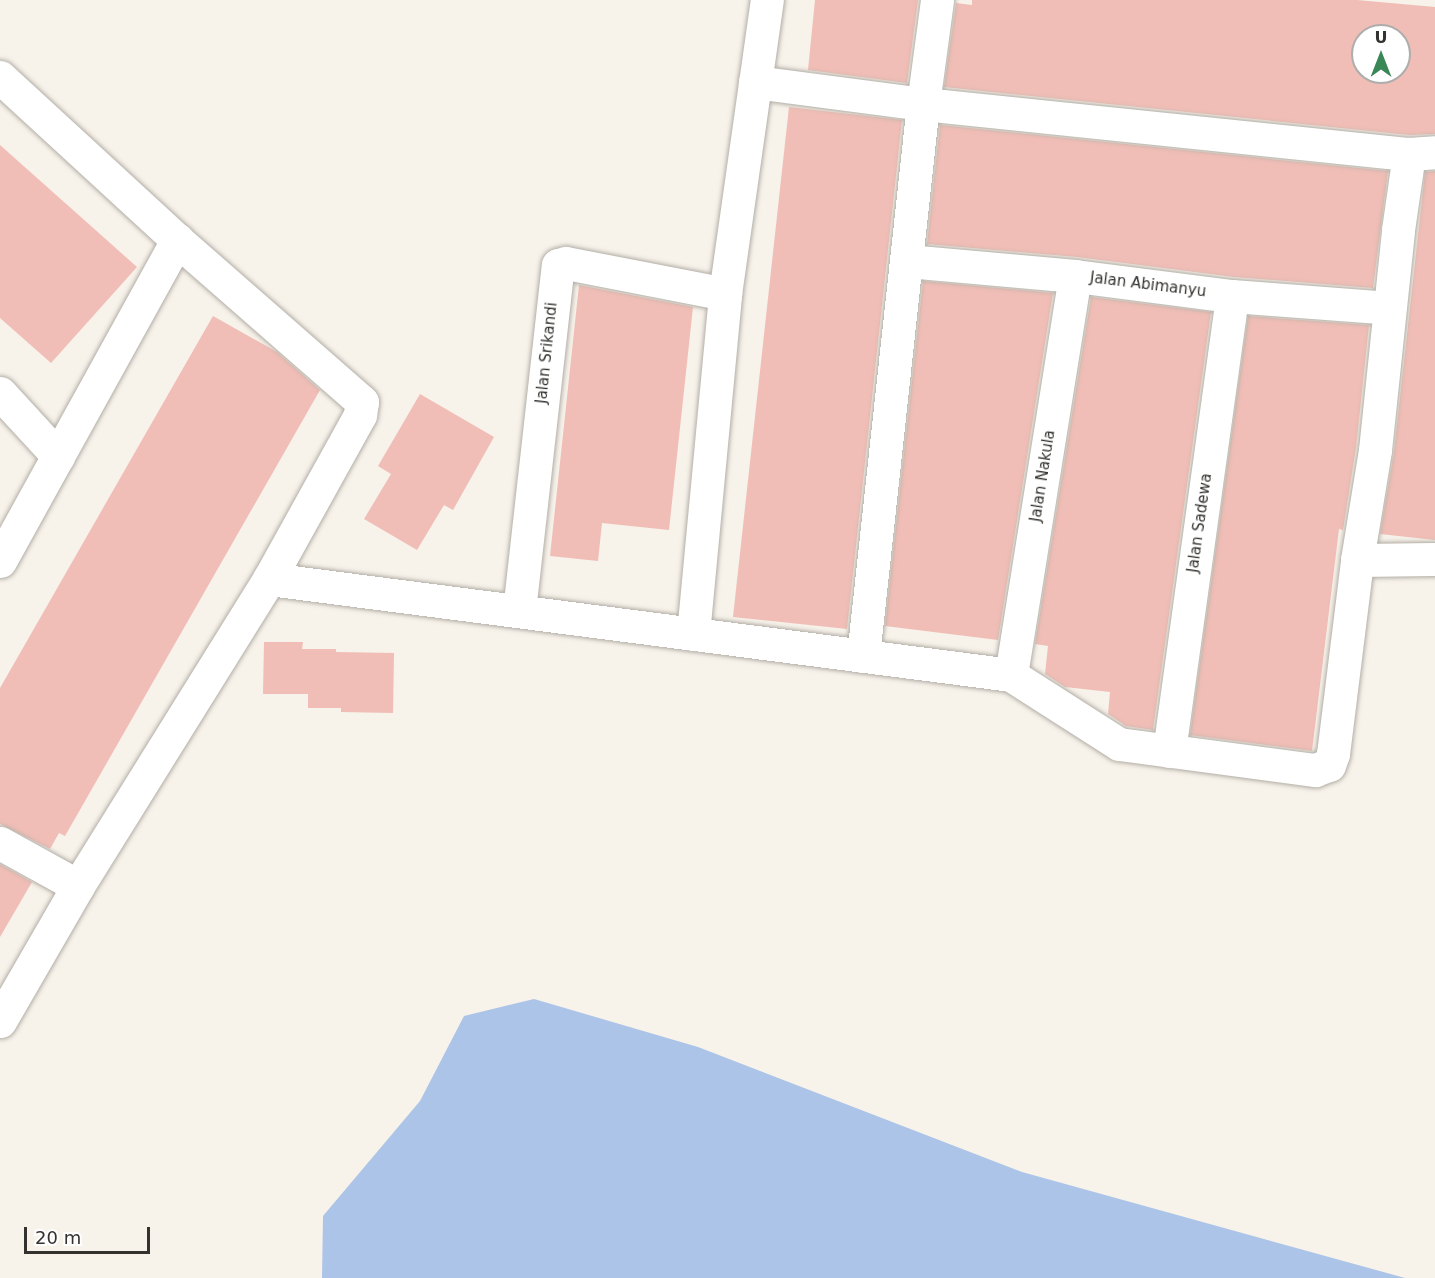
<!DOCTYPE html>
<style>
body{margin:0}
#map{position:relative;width:1435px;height:1278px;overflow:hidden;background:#f7f2ea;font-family:"DejaVu Sans",sans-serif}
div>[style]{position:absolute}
.water>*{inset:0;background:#abc4e8}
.building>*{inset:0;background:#f0beb6}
.roads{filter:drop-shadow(0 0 2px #b2aea6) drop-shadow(0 0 2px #b2aea6)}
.minor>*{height:33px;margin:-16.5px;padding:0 16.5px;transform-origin:16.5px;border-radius:16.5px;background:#fff}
span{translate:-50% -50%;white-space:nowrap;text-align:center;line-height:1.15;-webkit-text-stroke:5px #fff;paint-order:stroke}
.street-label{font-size:15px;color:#33322e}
.north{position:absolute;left:1351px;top:24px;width:60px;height:60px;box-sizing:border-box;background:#fff;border:2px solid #adadab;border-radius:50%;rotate:0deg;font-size:16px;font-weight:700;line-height:24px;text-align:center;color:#33322e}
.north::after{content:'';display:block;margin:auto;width:21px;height:27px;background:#398656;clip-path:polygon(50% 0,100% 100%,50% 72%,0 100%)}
.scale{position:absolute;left:24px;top:1227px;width:126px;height:27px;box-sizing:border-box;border:3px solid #33322e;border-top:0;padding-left:8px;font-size:18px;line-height:21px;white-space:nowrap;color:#33322e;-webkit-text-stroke:4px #fff;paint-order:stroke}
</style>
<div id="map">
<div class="water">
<div style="clip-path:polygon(534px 999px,698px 1047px,1022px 1172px,1405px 1278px,322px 1278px,323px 1216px,420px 1101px,464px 1016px)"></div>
</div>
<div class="building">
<div style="clip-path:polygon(815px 0,918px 0,907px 83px,808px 70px)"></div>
<div style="clip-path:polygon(evenodd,972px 0,1357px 0,1435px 7px,1435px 134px,1409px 135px,944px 87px,956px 3px,972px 5px,972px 0,1363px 36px,1399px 36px,1399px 72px,1363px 72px,1363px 36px)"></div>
<div style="clip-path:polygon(789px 107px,902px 120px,847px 629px,733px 617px)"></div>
<div style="clip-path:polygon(940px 125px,1388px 171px,1373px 288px,1234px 277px,1077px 257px,927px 244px)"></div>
<div style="clip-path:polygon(0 145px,137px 267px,51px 363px,0 318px)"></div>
<div style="clip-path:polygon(1435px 171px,1435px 540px,1380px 534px,1394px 452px,1425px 172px)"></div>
<div style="clip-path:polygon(923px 281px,1053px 293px,998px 640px,885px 626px)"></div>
<div style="clip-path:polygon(579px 285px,693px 307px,669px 530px,602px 523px,598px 561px,550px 556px)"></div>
<div style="clip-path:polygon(1091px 297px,1211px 312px,1153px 730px,1126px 726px,1108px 714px,1110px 692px,1065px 687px,1045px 674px,1048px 646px,1035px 644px)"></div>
<div style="clip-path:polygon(213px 316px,277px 352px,320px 390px,65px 836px,59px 833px,50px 849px,0 824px,0 688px)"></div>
<div style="clip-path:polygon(1248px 316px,1369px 325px,1356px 448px,1343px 530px,1339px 529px,1312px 751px,1190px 735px)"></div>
<div style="clip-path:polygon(420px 394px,494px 437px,453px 510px,444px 505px,417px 550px,364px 519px,391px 474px,378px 466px)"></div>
<div style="clip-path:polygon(264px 642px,303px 642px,302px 649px,336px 649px,336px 652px,394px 653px,393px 713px,341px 712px,341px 708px,308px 708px,308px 694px,263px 694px)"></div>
<div style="clip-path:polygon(0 864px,32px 882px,0 937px)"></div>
</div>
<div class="roads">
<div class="minor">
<div style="left:0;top:77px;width:241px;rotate:42.6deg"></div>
<div style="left:177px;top:240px;width:246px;rotate:41.2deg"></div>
<div style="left:362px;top:402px;width:13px;rotate:99deg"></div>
<div style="left:360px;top:415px;width:188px;rotate:119deg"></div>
<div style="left:269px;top:579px;width:362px;rotate:121.9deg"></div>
<div style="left:78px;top:886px;width:156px;rotate:120deg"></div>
<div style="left:755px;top:82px;width:169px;rotate:7.5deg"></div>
<div style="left:923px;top:104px;width:489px;rotate:5.9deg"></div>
<div style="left:1409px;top:154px;width:26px;rotate:-4deg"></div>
<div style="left:907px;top:261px;width:169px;rotate:5.1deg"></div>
<div style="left:1075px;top:276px;width:158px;rotate:7.3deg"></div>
<div style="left:1232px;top:296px;width:158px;rotate:4.3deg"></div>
<div style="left:0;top:393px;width:86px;rotate:47.4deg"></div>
<div style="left:1357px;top:560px;width:78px;rotate:-0.7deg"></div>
<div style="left:0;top:561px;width:367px;rotate:-61.1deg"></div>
<div style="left:269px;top:579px;width:748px;rotate:7.37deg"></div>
<div style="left:1011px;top:675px;width:128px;rotate:32.6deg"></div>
<div style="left:1119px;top:744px;width:198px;rotate:7.6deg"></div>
<div style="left:1315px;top:770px;width:15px;rotate:-20deg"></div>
<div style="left:1329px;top:765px;width:12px;rotate:-70deg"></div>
<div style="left:1333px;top:754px;width:195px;rotate:-82.9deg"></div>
<div style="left:1357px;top:560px;width:111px;rotate:-80.7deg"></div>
<div style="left:1375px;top:450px;width:221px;rotate:-84deg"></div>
<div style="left:1398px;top:230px;width:77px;rotate:-81.8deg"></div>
<div style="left:519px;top:611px;width:348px;rotate:-83.6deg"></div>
<div style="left:558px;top:265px;width:8px;rotate:-14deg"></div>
<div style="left:566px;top:263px;width:162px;rotate:11deg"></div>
<div style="left:693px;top:634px;width:342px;rotate:-84.6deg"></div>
<div style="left:725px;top:294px;width:297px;rotate:-81.9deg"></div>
<div style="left:863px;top:656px;width:555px;rotate:-83.8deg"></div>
<div style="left:923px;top:104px;width:105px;rotate:-82.3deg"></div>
<div style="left:1011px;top:675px;width:404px;rotate:-80.9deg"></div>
<div style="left:1169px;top:751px;width:459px;rotate:-82.1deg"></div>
<div style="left:0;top:843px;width:89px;rotate:28.9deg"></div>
</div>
</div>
<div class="street-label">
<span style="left:1148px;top:285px;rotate:7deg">Jalan Abimanyu</span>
<span style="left:547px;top:353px;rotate:-84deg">Jalan Srikandi</span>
<span style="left:1043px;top:476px;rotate:-81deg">Jalan Nakula</span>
<span style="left:1200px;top:523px;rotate:-82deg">Jalan Sadewa</span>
</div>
<div class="north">U</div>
<div class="scale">20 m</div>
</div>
